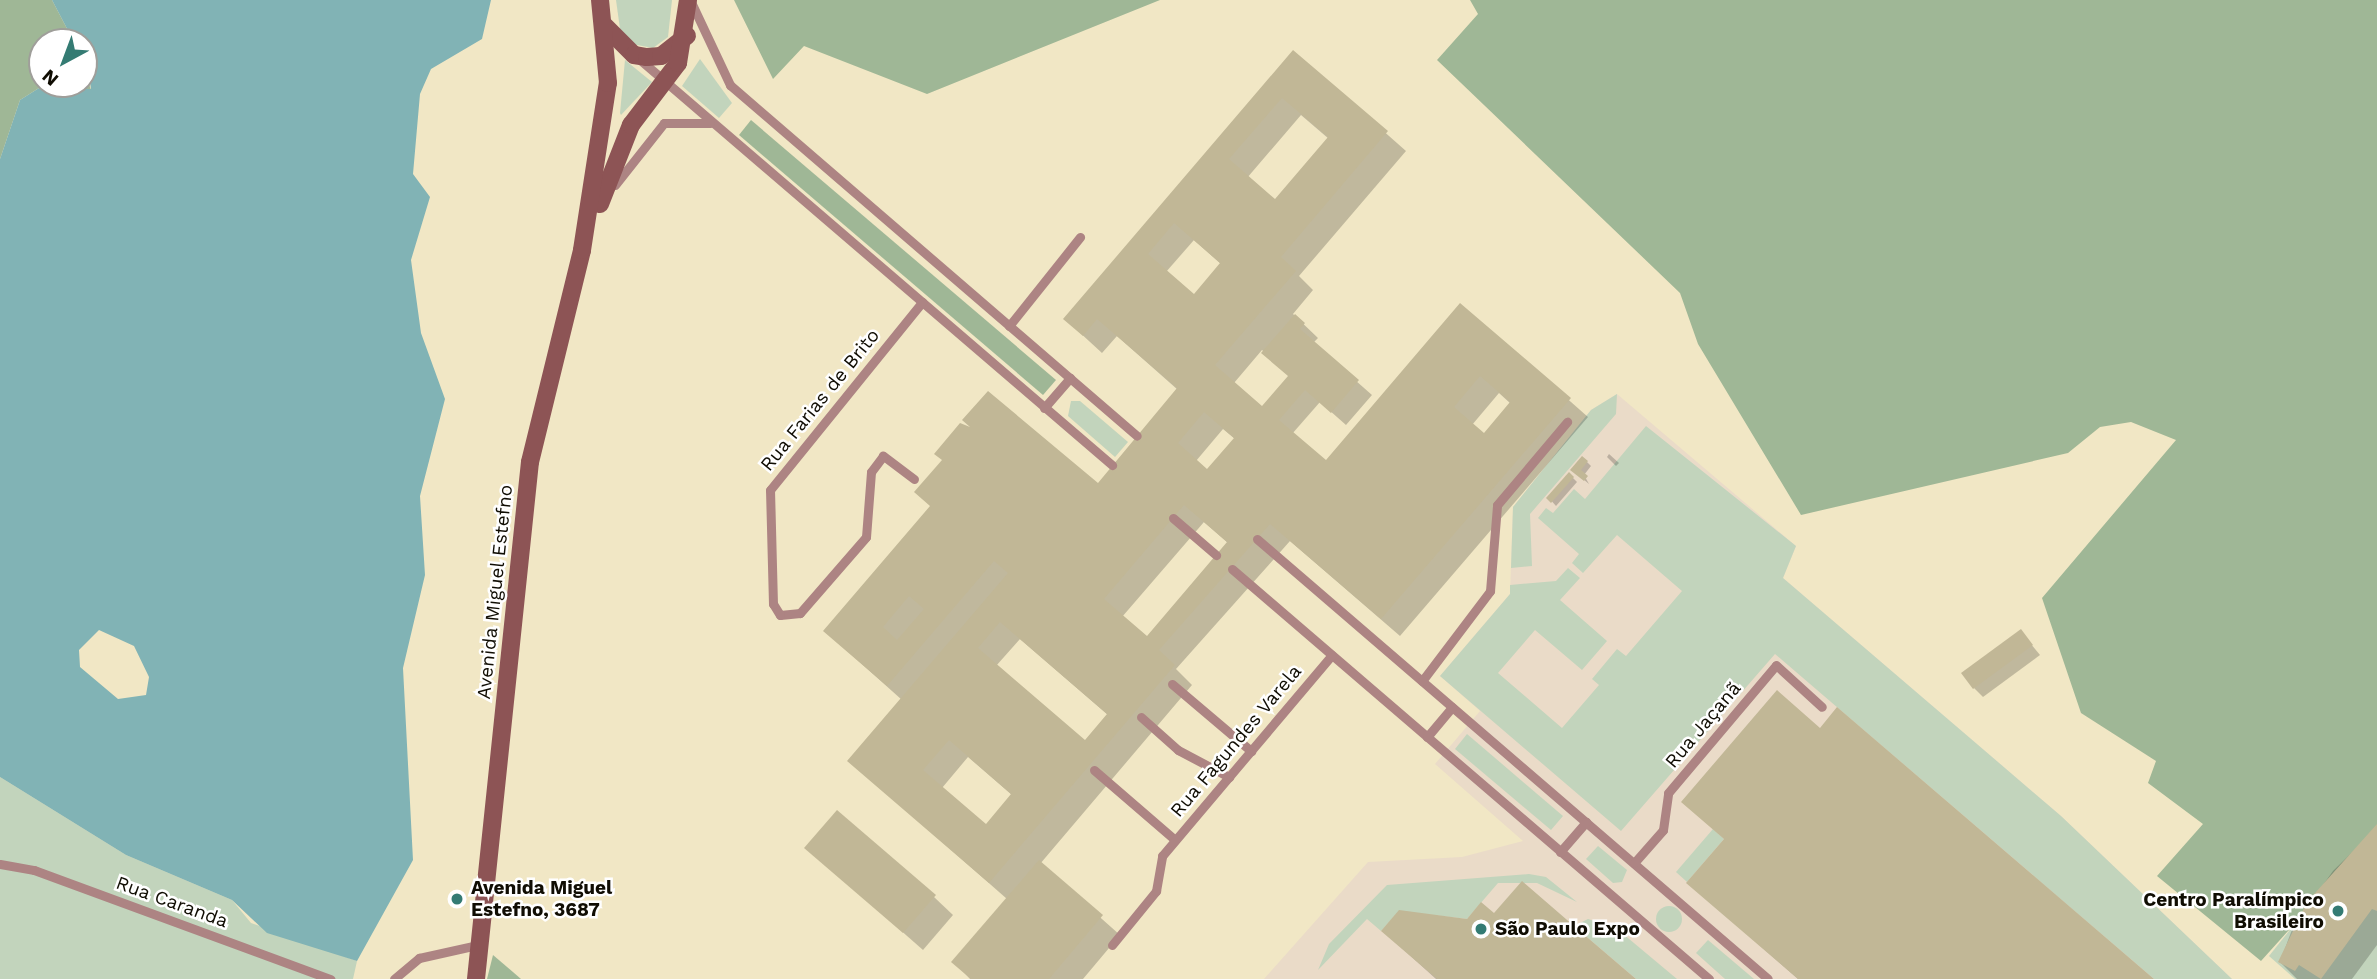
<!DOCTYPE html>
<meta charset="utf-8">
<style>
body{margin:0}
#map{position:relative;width:2377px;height:979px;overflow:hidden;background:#f1e7c5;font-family:"Work Sans",sans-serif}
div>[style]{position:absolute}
.commercial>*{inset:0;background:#eadbc8}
.green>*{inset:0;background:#c2d4bc}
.round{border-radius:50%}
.forest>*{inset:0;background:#9fb796}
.water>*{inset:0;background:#81b3b5}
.shadow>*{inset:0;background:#0003}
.building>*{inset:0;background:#c1b796}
.lane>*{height:9px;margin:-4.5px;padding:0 4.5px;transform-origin:4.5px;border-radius:4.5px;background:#ad8483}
.secondary>*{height:18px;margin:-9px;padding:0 9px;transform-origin:9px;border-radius:9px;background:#8d5455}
.dots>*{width:19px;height:19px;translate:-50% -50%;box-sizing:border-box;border:4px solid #fff;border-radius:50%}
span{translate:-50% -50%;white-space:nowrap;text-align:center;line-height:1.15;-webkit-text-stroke:5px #fff;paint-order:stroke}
.street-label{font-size:19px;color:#100d03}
.poi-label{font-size:19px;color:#100d03;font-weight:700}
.left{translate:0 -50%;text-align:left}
.right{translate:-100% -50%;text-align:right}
.north{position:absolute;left:28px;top:28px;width:70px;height:70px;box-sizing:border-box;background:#fff;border:2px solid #9f9e9a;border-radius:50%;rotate:221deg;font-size:19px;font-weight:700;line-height:28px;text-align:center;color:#100d03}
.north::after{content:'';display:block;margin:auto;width:24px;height:32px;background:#347b73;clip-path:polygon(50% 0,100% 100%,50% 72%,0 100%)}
</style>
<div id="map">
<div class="commercial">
<div style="clip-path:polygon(1617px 394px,1796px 546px,1783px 578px,2061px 816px,2232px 979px,1264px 979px,1368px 862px,1462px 857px,1523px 841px,1435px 764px,1480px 711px,1440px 676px,1510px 594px,1513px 507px,1591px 410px)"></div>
</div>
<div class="green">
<div style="clip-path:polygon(616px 0,672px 0,668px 37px,653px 48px,632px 44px,620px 29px)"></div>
<div style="clip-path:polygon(700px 59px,732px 103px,719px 118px,682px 86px)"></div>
<div style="clip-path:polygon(625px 60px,652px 82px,621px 115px,620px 113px)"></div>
<div style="clip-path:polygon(1617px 394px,1616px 414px,1530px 514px,1532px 566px,1511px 568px,1513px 507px,1591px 410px)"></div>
<div style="clip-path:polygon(1071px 401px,1080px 401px,1128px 442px,1115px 457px,1068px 416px)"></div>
<div style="clip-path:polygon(1646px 426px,1796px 546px,1783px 578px,2061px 816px,2232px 979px,2154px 979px,1775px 654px,1621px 831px,1440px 676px,1510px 594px,1510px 585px,1556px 581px,1568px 568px,1580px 578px,1560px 600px,1607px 641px,1582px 670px,1535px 630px,1498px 673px,1562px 728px,1599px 685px,1592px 679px,1617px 649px,1626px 656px,1682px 591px,1617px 535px,1583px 573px,1572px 563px,1579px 554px,1538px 518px,1546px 508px,1553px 513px,1574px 489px,1585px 499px)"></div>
<div style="clip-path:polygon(1467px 734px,1563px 816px,1551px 830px,1455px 749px)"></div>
<div style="clip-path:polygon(0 777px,126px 855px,232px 900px,251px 923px,357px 961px,353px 979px,0 979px)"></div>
<div style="clip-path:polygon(2377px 821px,2377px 979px,2295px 979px,2269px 956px)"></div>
<div style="clip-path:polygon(1713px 829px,1724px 839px,1687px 882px,1676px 872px)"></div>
<div style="clip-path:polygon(1598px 846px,1627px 870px,1622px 882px,1613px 883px,1586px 859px)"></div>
<div style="clip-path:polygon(1529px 874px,1546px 877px,1577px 902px,1537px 883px,1498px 883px,1467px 919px,1399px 911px,1381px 931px,1367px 919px,1318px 970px,1329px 944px,1387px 885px)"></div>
<div class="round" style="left:1656px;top:906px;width:26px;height:26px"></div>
<div style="clip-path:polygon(1588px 919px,1616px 928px,1677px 979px,1636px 979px,1574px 926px)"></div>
<div style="clip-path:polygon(1708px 940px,1754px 979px,1725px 979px,1696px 953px)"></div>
</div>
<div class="forest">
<div style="clip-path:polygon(0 0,52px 0,74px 42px,42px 42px,42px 84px,84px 84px,84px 69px,91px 90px,39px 88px,20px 100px,0 159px)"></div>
<div style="clip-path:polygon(734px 0,1160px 0,927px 94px,804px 46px,773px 79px)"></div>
<div style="clip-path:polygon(1470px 0,2377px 0,2377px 832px,2261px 961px,2157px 876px,2203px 824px,2148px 783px,2156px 761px,2081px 713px,2042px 598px,2176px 440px,2131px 422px,2100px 427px,2068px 453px,1801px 515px,1698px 344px,1680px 293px,1437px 60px,1478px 14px)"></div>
<div style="clip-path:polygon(751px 120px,1056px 380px,1043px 395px,739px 135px)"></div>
<div style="clip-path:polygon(493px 955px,521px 979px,487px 979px)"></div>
</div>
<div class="water">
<div style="clip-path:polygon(evenodd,52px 0,491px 0,482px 39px,431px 69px,420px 94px,413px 174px,430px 197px,411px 260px,421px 333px,445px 399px,420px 496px,425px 575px,403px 668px,413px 860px,357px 961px,267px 933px,232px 900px,126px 855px,0 777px,0 159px,20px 100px,39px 88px,91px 89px,84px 42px,74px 42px,52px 0,99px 630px,134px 646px,149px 677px,146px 695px,118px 699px,80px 667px,79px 650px,99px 630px)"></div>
</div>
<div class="shadow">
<div style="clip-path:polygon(evenodd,1294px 52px,1406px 151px,1299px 276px,1313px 290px,1293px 314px,1318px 338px,1313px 343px,1372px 395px,1346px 425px,1320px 402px,1292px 434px,1326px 462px,1461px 305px,1588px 417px,1400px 636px,1290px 541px,1176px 669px,1192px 685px,1040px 864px,1120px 935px,1083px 979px,970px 979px,954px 962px,1007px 899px,850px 761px,902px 700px,825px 631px,1098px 485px,1178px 390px,1117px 336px,1102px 353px,1065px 319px,1294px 52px,1301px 115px,1329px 139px,1275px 202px,1247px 178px,1301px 115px,1294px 52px,1194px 240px,1221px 264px,1194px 296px,1166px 272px,1194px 240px,1294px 52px,1262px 350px,1290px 377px,1263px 408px,1234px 383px,1262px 350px,1294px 52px,1499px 393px,1511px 404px,1484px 435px,1472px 425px,1499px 393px,1294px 52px,1223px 429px,1235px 439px,1208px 471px,1196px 461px,1223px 429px,1294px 52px,1204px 522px,1228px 543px,1147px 638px,1122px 617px,1204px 522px,1294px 52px,1020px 639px,1108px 715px,1085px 742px,996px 666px,1020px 639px,1294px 52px,968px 757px,1012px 795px,986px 826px,942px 788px,968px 757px)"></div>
<div style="clip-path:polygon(1609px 454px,1619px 463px,1616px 466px,1607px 457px)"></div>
<div style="clip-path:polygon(1583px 458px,1591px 466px,1584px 475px,1589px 484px,1577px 474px)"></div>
<div style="clip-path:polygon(1569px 474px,1577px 482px,1556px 506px,1549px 498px)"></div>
<div style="clip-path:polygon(2021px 632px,2040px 655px,1983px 697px,1974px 688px)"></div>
<div style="clip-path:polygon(1820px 730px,2151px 979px,1798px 979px,1689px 883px)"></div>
<div style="clip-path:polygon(2377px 828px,2377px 945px,2352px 979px,2297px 979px,2280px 962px,2293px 927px,2333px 871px)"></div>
<div style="clip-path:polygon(807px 848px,934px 897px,953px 915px,923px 950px)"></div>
<div style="clip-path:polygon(1494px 916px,1634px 979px,1436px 979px,1383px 931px)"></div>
</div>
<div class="building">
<div style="clip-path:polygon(evenodd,1293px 50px,1388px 131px,1281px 257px,1296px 271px,1215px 365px,1262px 406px,1288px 376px,1261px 353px,1295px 314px,1305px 323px,1300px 329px,1359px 380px,1331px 413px,1305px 390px,1279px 420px,1326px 460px,1460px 303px,1571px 398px,1381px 619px,1270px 524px,1159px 650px,1175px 665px,989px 883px,847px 761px,1008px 573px,994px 561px,887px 686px,823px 631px,930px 506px,914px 492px,942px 460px,934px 454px,960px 423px,970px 427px,962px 420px,988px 391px,1098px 483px,1177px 388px,1097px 319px,1083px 336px,1063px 319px,1293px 50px,1282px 98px,1328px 137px,1275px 199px,1229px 159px,1282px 98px,1293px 50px,1174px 223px,1220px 263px,1194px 294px,1148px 254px,1174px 223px,1293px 50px,1480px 376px,1510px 402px,1484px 433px,1454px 407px,1480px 376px,1293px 50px,1204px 412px,1234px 438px,1207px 469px,1178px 443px,1204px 412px,1293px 50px,1184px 505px,1227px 542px,1147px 636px,1104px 599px,1184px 505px,1293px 50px,909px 596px,924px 609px,897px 640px,883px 627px,909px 596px,1293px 50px,1000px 622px,1107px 714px,1085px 740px,978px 648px,1000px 622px,1293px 50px,949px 740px,1011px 794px,986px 824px,923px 770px,949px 740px)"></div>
<div style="clip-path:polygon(1582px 456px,1588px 461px,1581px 470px,1588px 476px,1584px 481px,1570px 470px)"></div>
<div style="clip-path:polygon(1569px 472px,1574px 477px,1551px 503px,1546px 498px)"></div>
<div style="clip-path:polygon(2021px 629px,2033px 645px,1973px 689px,1961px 673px)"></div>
<div style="clip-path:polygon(1777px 690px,1820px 728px,1837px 707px,2154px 979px,1798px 979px,1686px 883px,1724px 839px,1681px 802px)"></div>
<div style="clip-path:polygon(837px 810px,936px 895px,903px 933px,804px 848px)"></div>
<div style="clip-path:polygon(2377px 824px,2377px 911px,2372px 909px,2321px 979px,2299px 965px,2295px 971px,2278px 962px,2307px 902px)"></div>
<div style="clip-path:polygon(1039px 860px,1103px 915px,1049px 979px,971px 979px,951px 962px)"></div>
<div style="clip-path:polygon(1522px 881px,1574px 926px,1636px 979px,1437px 979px,1381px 931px,1399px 910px,1467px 919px,1481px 902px,1494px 913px)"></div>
</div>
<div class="lane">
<div style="left:691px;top:2px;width:92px;rotate:64.8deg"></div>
<div style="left:730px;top:85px;width:537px;rotate:40.77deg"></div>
<div style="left:638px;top:58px;width:625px;rotate:40.65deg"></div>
<div style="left:615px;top:185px;width:79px;rotate:-51.7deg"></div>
<div style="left:664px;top:123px;width:46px"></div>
<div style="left:1009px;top:326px;width:114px;rotate:-51.4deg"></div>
<div style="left:1044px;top:408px;width:40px;rotate:-49deg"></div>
<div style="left:914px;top:479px;width:39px;rotate:-143deg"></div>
<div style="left:883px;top:456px;width:20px;rotate:127deg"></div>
<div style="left:871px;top:472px;width:65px;rotate:94.4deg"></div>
<div style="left:866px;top:537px;width:101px;rotate:131deg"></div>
<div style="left:800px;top:613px;width:20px;rotate:174deg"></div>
<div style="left:780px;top:615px;width:13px;rotate:-122deg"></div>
<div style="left:773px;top:604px;width:114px;rotate:-91.5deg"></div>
<div style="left:770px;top:490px;width:242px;rotate:-51deg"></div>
<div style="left:1173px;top:518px;width:57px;rotate:40.7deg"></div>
<div style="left:1257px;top:539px;width:674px;rotate:40.73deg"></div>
<div style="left:1232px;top:569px;width:629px;rotate:40.68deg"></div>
<div style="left:1422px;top:681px;width:113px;rotate:-52.9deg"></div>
<div style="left:1490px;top:591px;width:86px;rotate:-85.3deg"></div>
<div style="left:1497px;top:505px;width:109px;rotate:-49.9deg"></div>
<div style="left:1172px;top:684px;width:104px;rotate:40.3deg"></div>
<div style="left:1141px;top:717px;width:50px;rotate:41.7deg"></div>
<div style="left:1178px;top:750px;width:58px;rotate:27.9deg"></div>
<div style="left:1427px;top:737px;width:39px;rotate:-50deg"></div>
<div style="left:1094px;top:770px;width:107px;rotate:40.8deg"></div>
<div style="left:1560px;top:852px;width:40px;rotate:-49deg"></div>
<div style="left:1634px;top:863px;width:44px;rotate:-48.7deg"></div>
<div style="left:1663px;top:830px;width:37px;rotate:-82deg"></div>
<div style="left:1668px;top:793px;width:167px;rotate:-49.8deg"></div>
<div style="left:1776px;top:665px;width:62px;rotate:42.4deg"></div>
<div style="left:0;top:864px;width:35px;rotate:10deg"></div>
<div style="left:34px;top:870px;width:316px;rotate:20.2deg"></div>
<div style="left:1112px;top:945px;width:70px;rotate:-50.8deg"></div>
<div style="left:1156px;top:891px;width:36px;rotate:-80deg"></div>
<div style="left:1162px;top:856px;width:263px;rotate:-49.8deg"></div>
<div style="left:394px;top:979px;width:33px;rotate:-40deg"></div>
<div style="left:419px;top:958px;width:65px;rotate:-12.5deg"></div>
</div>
<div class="secondary">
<div style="left:605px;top:26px;width:41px;rotate:45deg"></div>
<div style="left:634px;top:55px;width:13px;rotate:9deg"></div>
<div style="left:647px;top:57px;width:14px;rotate:-4deg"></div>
<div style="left:661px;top:56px;width:33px;rotate:-38deg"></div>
<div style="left:600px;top:204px;width:85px;rotate:-68.6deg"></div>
<div style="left:631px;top:125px;width:78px;rotate:-52.8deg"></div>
<div style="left:678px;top:63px;width:64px;rotate:-81deg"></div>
<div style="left:476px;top:979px;width:520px;rotate:-84.04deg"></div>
<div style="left:530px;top:462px;width:218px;rotate:-76.2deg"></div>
<div style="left:582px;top:250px;width:169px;rotate:-81.2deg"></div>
<div style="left:608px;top:83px;width:83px;rotate:-95.5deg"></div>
</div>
<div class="dots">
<div style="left:457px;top:899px;background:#347b73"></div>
<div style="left:2338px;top:911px;background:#347b73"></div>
<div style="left:1481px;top:929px;background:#347b73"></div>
</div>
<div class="street-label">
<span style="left:820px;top:400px;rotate:-51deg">Rua Farias de Brito</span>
<span style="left:495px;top:592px;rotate:-84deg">Avenida Miguel Estefno</span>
<span style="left:1703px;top:725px;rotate:-50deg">Rua Jaçanã</span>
<span style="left:1236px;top:741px;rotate:-50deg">Rua Fagundes Varela</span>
<span style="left:172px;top:902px;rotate:20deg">Rua Caranda</span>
</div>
<div class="poi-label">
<span class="left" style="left:471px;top:899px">Avenida Miguel<br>Estefno, 3687</span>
<span class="right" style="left:2324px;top:911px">Centro Paralímpico<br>Brasileiro</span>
<span class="left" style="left:1495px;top:929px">São Paulo Expo</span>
</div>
<div class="north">N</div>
</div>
